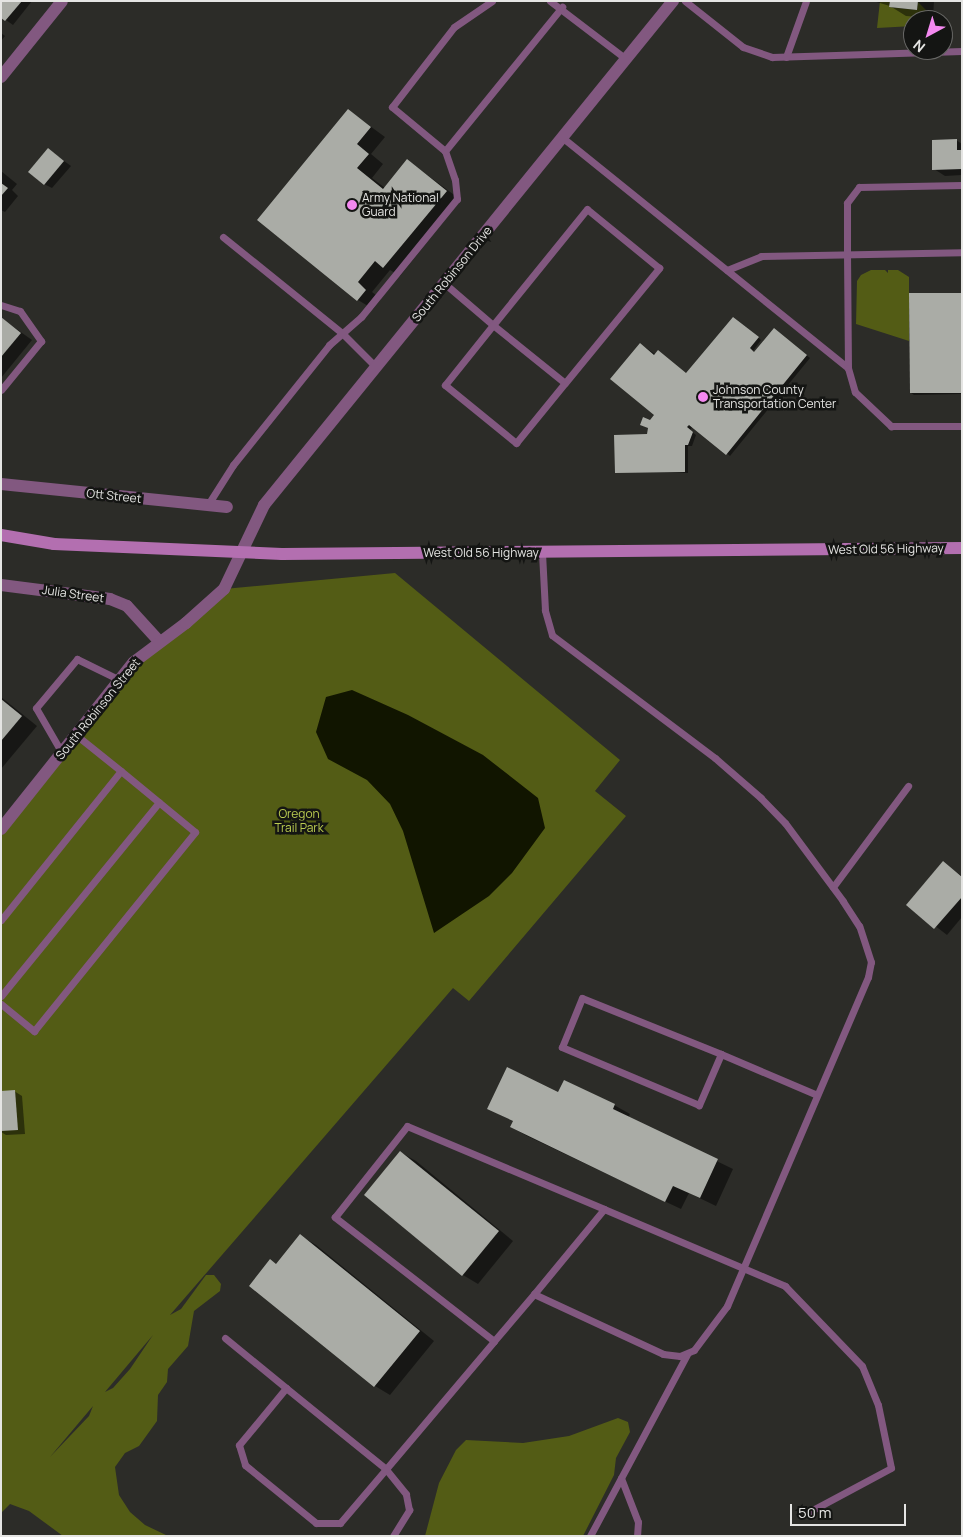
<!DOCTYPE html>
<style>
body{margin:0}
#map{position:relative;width:963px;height:1537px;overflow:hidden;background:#2c2c28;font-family:Manrope,sans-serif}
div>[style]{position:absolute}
.green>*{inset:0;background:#535c15}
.water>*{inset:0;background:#111500}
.shadow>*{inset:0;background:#0007}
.building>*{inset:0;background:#aaaca6}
.lane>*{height:7px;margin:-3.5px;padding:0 3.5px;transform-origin:3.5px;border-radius:3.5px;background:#825880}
.street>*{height:12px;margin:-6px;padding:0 6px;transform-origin:6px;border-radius:6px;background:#825880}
.secondary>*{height:12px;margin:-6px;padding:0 6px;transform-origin:6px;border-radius:6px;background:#b36fb0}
.dots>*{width:14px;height:14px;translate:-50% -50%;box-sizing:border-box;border:2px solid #141513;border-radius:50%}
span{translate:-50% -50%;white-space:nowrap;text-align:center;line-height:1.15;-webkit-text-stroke:5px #141513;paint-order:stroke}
.poi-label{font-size:12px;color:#e5e5e3}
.left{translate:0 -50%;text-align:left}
.street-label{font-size:12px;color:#e5e5e3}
.park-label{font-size:12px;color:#bacb50}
.frame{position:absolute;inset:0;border:2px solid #e5e5e3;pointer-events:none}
.north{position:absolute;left:903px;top:10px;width:50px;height:50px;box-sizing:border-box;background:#141513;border:1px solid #686866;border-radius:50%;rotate:219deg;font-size:14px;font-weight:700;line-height:20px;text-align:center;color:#e5e5e3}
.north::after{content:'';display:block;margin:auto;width:18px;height:22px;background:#f489f0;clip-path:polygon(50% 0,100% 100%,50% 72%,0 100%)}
.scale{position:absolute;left:790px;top:1504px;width:116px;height:22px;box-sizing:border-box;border:2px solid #e5e5e3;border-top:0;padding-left:6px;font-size:15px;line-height:18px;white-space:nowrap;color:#e5e5e3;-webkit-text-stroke:4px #141513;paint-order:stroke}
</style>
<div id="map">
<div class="green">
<div style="clip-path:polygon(880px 1px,890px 1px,889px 7px,917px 10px,918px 2px,929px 13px,932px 20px,913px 20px,913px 26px,877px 28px)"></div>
<div style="clip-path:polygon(871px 270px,885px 270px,888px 273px,888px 270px,898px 270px,909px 277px,909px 341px,856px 324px,857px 281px,861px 275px)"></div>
<div style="clip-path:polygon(evenodd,395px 573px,620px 760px,595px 791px,626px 816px,469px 1001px,453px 988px,170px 1315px,181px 1309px,206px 1275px,214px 1275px,221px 1284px,220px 1291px,194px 1311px,188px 1346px,168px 1369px,167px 1382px,158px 1395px,157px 1421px,139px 1446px,125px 1453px,115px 1467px,119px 1495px,130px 1512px,145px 1525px,168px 1536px,63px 1536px,29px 1511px,10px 1504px,1px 1513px,1px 829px,134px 662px,224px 589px,395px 573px,153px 1335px,130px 1369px,113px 1388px,105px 1392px,153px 1335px,395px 573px,93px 1406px,89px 1416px,50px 1457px,93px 1406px)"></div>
<div style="clip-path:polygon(618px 1418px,628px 1422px,630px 1432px,616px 1458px,614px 1475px,583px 1536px,425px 1536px,439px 1483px,456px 1450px,466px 1440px,523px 1443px,569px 1436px)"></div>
</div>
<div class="water">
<div style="clip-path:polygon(352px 690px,408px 715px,483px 755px,538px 798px,545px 828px,512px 873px,489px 896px,434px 933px,403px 831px,390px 804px,367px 780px,328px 759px,316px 732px,326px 697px)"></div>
</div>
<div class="shadow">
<div style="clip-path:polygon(1px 1px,32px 1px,13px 25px,6px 20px)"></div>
<div style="clip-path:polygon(873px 1px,934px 1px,933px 18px,906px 16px,890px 6px)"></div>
<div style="clip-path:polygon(1px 33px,5px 36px,1px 41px)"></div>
<div style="clip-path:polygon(348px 110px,385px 137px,371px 154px,383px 164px,372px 178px,385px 188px,407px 160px,461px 200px,400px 276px,390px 270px,372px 292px,381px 299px,373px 309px,358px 300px,259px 220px)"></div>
<div style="clip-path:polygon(956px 140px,962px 144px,962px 175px,945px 176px,934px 169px)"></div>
<div style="clip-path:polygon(49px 150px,71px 166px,52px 188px,44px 184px)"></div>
<div style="clip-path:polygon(1px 171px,17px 184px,12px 190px,18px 196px,5px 212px,1px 210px)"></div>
<div style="clip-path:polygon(962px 294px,962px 394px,914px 395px,911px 393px)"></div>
<div style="clip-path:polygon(1px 318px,32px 340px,1px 378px)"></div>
<div style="clip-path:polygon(737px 321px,761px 340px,753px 351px,755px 353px,777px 332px,810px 358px,730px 456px,693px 426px,690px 430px,696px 435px,692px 446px,688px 446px,688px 473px,616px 472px,648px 435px,649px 428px,641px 425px,651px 422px,656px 415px,643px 346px,686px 375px)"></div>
<div style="clip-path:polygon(1px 697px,37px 726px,1px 769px)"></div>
<div style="clip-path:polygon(943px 863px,962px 876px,962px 917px,947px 935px,908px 905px)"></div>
<div style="clip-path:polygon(565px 1081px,614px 1105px,630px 1114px,628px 1118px,733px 1169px,716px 1206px,689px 1193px,681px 1209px,527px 1136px,511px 1127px,514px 1122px,488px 1108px,559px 1093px)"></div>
<div style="clip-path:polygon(14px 1091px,22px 1096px,25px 1134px,6px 1135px,1px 1132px,1px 1093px)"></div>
<div style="clip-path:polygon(400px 1152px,416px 1161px,513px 1241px,478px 1284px,463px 1275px)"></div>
<div style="clip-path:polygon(301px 1236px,316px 1245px,434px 1341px,390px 1395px,375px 1386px,251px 1286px,277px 1265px)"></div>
</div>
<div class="building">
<div style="clip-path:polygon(1px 1px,22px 1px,5px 21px,1px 18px)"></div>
<div style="clip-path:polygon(890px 1px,918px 1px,917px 10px,889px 7px)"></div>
<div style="clip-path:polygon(348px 109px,371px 127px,357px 144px,369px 154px,357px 168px,383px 189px,407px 159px,447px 191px,383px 268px,375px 261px,358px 282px,366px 290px,357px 301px,257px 220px)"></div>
<div style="clip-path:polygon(957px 139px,957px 150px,962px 150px,962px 169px,932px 170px,932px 140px)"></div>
<div style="clip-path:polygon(48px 148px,64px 161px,44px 185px,28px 172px)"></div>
<div style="clip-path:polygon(1px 183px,8px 188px,1px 196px)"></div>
<div style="clip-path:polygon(909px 293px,962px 293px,962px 393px,910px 393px)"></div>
<div style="clip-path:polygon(1px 317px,21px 333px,1px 357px)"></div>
<div style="clip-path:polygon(733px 317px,759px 337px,750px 348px,754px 352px,774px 328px,807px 355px,726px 455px,689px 425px,687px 427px,693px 432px,688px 445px,685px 445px,685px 472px,615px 473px,614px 435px,647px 434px,648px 428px,640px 425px,643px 417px,650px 420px,654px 415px,610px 379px,640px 343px,654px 355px,658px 350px,686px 373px)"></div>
<div style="clip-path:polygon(1px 699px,22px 716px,1px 741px)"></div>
<div style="clip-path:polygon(943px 861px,962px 877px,962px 897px,934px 929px,906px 905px)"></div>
<div style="clip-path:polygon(507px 1067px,558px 1092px,564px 1080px,615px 1104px,613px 1109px,718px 1159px,700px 1198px,673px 1186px,665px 1202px,510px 1127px,513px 1121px,487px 1109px)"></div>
<div style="clip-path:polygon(15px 1090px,18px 1130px,1px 1131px,1px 1091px)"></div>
<div style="clip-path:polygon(400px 1151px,499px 1231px,462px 1276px,364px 1195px)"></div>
<div style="clip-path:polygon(300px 1234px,420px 1331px,374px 1387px,249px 1286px,270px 1259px,276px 1264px)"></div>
</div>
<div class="lane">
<div style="left:550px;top:1px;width:96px;rotate:37.3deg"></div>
<div style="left:685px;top:1px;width:74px;rotate:38.4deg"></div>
<div style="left:743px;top:47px;width:31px;rotate:19deg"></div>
<div style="left:772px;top:57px;width:190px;rotate:-1.8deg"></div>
<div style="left:786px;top:57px;width:59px;rotate:-70.3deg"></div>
<div style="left:563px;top:138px;width:366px;rotate:38.9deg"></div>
<div style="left:445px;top:151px;width:186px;rotate:-50.9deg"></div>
<div style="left:962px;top:185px;width:103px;rotate:178.9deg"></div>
<div style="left:859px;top:187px;width:20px;rotate:127deg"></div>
<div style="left:847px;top:203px;width:50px;rotate:90deg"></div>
<div style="left:847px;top:253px;width:115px;rotate:89.5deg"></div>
<div style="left:848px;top:368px;width:25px;rotate:74deg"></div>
<div style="left:855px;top:392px;width:50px;rotate:43.4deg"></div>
<div style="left:891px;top:426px;width:71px"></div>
<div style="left:223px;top:237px;width:154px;rotate:38.9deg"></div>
<div style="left:343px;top:334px;width:47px;rotate:45deg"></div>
<div style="left:727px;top:270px;width:37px;rotate:-22deg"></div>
<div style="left:761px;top:256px;width:201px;rotate:-1.1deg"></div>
<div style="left:444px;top:283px;width:65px;rotate:40.6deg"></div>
<div style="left:493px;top:325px;width:92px;rotate:38.9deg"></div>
<div style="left:565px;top:383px;width:149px;rotate:-50.7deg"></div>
<div style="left:659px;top:268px;width:93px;rotate:-140.7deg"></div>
<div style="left:587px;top:209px;width:149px;rotate:129deg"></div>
<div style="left:493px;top:325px;width:77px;rotate:128.7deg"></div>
<div style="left:445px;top:385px;width:92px;rotate:39.2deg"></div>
<div style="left:516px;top:443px;width:77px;rotate:-50.8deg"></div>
<div style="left:1px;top:305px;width:20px;rotate:18deg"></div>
<div style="left:20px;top:311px;width:37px;rotate:55deg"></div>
<div style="left:41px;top:341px;width:63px;rotate:129.2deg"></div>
<div style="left:207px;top:506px;width:49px;rotate:-57.6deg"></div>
<div style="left:233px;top:465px;width:154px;rotate:-51.3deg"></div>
<div style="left:329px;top:345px;width:43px;rotate:-41.2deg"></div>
<div style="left:361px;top:317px;width:152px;rotate:-50.9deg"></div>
<div style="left:457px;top:199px;width:19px;rotate:-96deg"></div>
<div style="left:455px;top:180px;width:31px;rotate:-109deg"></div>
<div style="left:445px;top:151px;width:69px;rotate:-140.3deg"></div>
<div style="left:392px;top:107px;width:101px;rotate:-52.2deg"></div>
<div style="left:454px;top:27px;width:46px;rotate:-34.4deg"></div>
<div style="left:62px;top:753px;width:52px;rotate:-120deg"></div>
<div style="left:36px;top:708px;width:64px;rotate:-50.1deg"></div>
<div style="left:77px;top:659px;width:48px;rotate:26deg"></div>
<div style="left:833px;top:887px;width:126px;rotate:-53.4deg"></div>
<div style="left:1px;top:920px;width:191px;rotate:-51.2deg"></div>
<div style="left:121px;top:771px;width:58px;rotate:-141.3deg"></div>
<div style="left:1px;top:996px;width:250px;rotate:-50.8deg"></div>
<div style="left:1px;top:1004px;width:43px;rotate:39.3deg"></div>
<div style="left:34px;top:1031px;width:256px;rotate:-51deg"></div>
<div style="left:195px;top:832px;width:96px;rotate:-140.5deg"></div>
<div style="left:721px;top:1054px;width:56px;rotate:113.3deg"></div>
<div style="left:699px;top:1105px;width:149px;rotate:-157.1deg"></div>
<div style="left:562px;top:1047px;width:53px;rotate:-67.8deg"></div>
<div style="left:582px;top:998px;width:150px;rotate:21.9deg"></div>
<div style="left:721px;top:1054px;width:104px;rotate:23.1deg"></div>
<div style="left:534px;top:1294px;width:110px;rotate:-50.5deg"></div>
<div style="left:604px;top:1209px;width:197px;rotate:23deg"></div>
<div style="left:785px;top:1286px;width:111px;rotate:46.1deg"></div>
<div style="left:862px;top:1366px;width:42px;rotate:67.7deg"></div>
<div style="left:878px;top:1405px;width:64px;rotate:78.3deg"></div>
<div style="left:891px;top:1468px;width:93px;rotate:151.8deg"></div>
<div style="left:225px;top:1338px;width:79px;rotate:39.3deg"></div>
<div style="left:494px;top:1341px;width:202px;rotate:-142.1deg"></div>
<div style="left:335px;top:1217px;width:116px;rotate:-51.6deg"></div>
<div style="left:407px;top:1126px;width:214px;rotate:22.8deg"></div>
<div style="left:621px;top:1478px;width:47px;rotate:68.9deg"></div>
<div style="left:638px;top:1522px;width:14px;rotate:94deg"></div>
<div style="left:393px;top:1536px;width:31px;rotate:-58deg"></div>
<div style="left:409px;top:1510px;width:16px;rotate:-101deg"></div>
<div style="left:406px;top:1494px;width:32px;rotate:-129deg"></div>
<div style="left:386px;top:1469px;width:129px;rotate:-141deg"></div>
<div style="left:286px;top:1388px;width:74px;rotate:129.5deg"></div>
<div style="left:239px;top:1445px;width:21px;rotate:73deg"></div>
<div style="left:245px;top:1465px;width:92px;rotate:39.2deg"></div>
<div style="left:316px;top:1523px;width:24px"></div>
<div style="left:340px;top:1523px;width:71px;rotate:-49.6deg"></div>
<div style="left:386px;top:1469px;width:167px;rotate:-49.8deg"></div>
<div style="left:494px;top:1341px;width:62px;rotate:-49.6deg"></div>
<div style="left:534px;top:1294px;width:142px;rotate:24.9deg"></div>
<div style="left:663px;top:1354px;width:17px;rotate:7deg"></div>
<div style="left:680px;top:1356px;width:15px;rotate:-23deg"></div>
<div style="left:694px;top:1350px;width:55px;rotate:-53.1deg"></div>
<div style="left:727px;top:1306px;width:358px;rotate:-66.8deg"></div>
<div style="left:868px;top:977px;width:15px;rotate:-79deg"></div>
<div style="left:871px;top:962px;width:38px;rotate:-108deg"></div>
<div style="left:859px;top:926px;width:30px;rotate:-123deg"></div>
<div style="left:843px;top:901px;width:97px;rotate:-126.6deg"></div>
<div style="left:785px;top:823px;width:35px;rotate:-134deg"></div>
<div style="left:761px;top:798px;width:61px;rotate:-139deg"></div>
<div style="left:715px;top:758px;width:204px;rotate:-143deg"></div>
<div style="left:552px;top:635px;width:26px;rotate:-106deg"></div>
<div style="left:545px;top:610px;width:58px;rotate:-93deg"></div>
<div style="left:590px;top:1536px;width:206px;rotate:-61.9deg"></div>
</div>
<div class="street">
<div style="left:1px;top:77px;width:97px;rotate:-51.2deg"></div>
<div style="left:1px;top:484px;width:227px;rotate:5.8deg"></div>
<div style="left:1px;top:585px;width:110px;rotate:7.3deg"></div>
<div style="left:110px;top:599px;width:18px;rotate:22deg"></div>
<div style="left:127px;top:606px;width:47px;rotate:47.6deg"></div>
<div style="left:1px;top:829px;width:213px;rotate:-51.5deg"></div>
<div style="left:134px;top:662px;width:65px;rotate:-36.9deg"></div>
<div style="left:186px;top:623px;width:51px;rotate:-41.8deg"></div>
<div style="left:224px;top:589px;width:93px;rotate:-64.5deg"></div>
<div style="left:264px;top:505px;width:649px;rotate:-50.94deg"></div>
</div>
<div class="secondary">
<div style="left:1px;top:535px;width:54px;rotate:9.6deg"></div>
<div style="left:54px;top:544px;width:228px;rotate:2.5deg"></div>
<div style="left:282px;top:554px;width:680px;rotate:-0.51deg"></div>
</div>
<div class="dots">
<div style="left:352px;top:205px;background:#f489f0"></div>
<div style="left:703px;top:397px;background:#f489f0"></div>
</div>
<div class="poi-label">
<span class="left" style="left:362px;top:205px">Army National<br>Guard</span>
<span class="left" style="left:713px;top:397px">Johnson County<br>Transportation Center</span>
</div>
<div class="street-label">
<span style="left:452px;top:274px;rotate:-51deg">South Robinson Drive</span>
<span style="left:114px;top:496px;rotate:6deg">Ott Street</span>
<span style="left:886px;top:549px;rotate:-1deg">West Old 56 Highway</span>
<span style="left:481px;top:553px">West Old 56 Highway</span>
<span style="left:73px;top:594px;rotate:8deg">Julia Street</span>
<span style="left:98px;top:709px;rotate:-51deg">South Robinson Street</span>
</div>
<div class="park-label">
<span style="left:299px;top:821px">Oregon<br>Trail Park</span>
</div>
<div class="frame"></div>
<div class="north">N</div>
<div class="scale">50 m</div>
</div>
